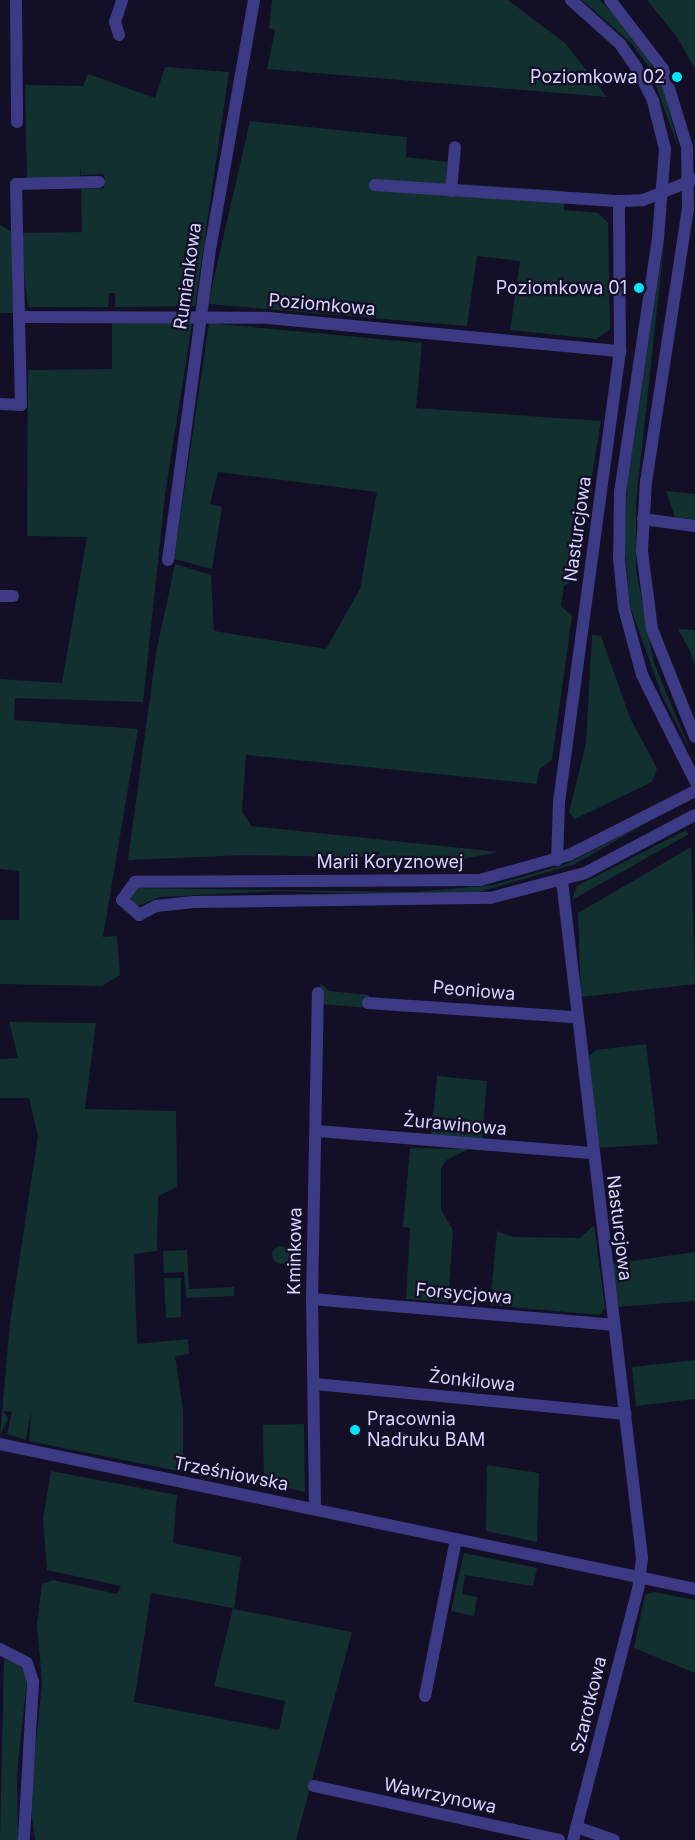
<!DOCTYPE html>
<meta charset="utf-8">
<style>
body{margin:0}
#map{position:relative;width:695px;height:1840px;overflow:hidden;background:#130f26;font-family:Inter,sans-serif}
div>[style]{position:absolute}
.green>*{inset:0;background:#12302f}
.round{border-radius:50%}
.street>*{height:12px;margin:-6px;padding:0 6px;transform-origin:6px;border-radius:6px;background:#3d3a85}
.dots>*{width:16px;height:16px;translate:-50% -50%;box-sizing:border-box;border:3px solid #130f26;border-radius:50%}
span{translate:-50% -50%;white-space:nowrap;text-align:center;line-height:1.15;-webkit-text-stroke:4.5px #130f26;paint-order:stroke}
.poi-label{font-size:18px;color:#d9d4ff}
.right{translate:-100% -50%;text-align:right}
.left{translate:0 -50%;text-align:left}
.street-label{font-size:18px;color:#d9d4ff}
</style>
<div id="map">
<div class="green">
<div style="clip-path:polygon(272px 0,508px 0,565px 43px,607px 97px,267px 69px,275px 30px,269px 28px)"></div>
<div style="clip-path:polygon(582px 0,599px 0,612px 12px,650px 62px,664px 90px,679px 149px,649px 67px,632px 44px)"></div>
<div style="clip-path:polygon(647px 0,695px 0,695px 69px,677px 37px)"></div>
<div style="clip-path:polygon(165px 67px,229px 72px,195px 306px,115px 307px,115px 293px,109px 293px,108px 307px,28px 307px,20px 233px,82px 232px,81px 189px,104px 188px,105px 179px,103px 174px,81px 175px,80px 166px,80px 178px,27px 181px,25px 85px,83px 86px,88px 74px,155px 98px)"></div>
<div style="clip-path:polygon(250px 121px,407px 137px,406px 157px,447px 162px,446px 183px,565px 191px,564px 210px,598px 213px,608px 223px,610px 330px,596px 339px,510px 330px,520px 261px,477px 256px,467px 326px,208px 304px)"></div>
<div style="clip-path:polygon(0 225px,12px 232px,13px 313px,0 313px)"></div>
<div style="clip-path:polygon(665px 235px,636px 502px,636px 569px,654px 663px,691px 752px,662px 696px,630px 606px,624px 542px,627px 485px)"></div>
<div style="clip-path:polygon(112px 323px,192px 323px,165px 495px,143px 702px,15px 698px,14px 720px,138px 729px,103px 937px,117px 936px,120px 975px,102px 986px,0 984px,0 920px,19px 920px,19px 871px,0 869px,0 679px,62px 683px,87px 537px,27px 536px,28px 370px,112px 369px)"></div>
<div style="clip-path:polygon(209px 323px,422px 343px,416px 408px,601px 421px,575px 579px,564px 586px,561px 606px,572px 616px,552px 760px,539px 769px,537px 784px,246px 755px,242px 811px,251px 826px,499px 852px,462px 859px,246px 855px,128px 860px,156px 653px,175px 564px,211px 575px,214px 631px,326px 649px,360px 589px,377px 492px,218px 472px,210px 504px,222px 507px,212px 569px,174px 559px)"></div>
<div style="clip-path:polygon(666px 491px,695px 494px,695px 520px,675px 517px)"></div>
<div style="clip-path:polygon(678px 629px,695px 630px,695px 666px,690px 651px)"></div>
<div style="clip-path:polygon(592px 635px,601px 636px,630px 718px,657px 768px,652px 782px,575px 819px,569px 813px,586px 743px)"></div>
<div style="clip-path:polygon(669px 810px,575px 864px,479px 892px,410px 895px,277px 891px,160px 897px,135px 907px,128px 895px,135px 888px,415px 892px,494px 885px,569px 863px)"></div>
<div style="clip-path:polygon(686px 830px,689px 834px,572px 900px,577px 886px)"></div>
<div style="clip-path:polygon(691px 847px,695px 984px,581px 997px,578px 913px)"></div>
<div style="clip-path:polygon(320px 983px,329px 991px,369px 995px,368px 1008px,321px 1004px)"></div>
<div style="clip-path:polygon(9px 1022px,96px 1023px,85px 1109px,176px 1111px,177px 1187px,158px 1196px,157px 1251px,134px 1254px,137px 1344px,188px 1339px,189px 1354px,175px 1356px,183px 1409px,183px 1472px,29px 1441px,31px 1411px,26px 1440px,7px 1434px,12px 1412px,3px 1411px,8px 1418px,0 1436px,10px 1322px,38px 1136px,29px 1098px,0 1098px,0 1059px,18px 1058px)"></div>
<div style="clip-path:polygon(646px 1044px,658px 1144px,596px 1148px,585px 1059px,596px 1050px)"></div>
<div style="clip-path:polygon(437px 1076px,487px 1081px,482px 1139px,431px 1135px)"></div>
<div style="clip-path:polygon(410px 1148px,469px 1149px,446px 1160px,441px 1169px,441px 1210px,453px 1230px,448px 1302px,406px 1299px,410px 1228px,403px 1227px)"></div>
<div style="clip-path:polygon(594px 1225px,605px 1307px,600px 1315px,490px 1305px,497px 1231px,513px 1237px,580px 1238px)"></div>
<div class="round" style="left:272px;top:1246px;width:18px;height:18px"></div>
<div style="clip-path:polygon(187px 1250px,189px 1289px,234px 1287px,234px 1296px,186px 1298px,184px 1272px,164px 1273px,163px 1251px)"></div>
<div style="clip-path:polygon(695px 1252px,695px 1301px,615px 1307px,611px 1264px)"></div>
<div style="clip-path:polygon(164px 1278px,181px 1278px,181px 1317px,166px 1318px)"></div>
<div style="clip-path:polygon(695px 1360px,695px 1399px,636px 1406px,632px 1367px)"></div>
<div style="clip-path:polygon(304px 1424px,305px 1492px,264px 1483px,263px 1425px)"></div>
<div style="clip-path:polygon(487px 1465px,539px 1473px,537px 1542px,486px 1531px)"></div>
<div style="clip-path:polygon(evenodd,51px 1471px,177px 1495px,173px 1543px,241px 1557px,234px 1609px,352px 1632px,296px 1840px,35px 1840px,30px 1803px,42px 1683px,37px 1624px,42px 1584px,53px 1580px,117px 1594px,121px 1586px,47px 1570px,43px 1519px,51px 1471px,151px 1593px,233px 1608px,214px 1686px,285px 1701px,279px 1730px,134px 1702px,151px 1593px)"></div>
<div style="clip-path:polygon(464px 1553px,537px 1568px,533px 1586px,465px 1575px,462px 1594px,477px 1597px,474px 1616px,451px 1611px)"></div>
<div style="clip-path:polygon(654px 1592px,695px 1600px,695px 1673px,634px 1648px,645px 1595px)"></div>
<div style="clip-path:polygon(4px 1659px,19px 1663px,27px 1679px,17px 1775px,18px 1840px,0 1840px)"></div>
</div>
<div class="street">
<div style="left:16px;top:0;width:122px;rotate:89.5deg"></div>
<div style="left:571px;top:0;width:66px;rotate:41.9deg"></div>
<div style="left:620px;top:44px;width:28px;rotate:55deg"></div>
<div style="left:636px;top:67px;width:38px;rotate:63deg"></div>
<div style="left:653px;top:101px;width:49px;rotate:76deg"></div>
<div style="left:665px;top:149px;width:89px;rotate:94.5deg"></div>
<div style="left:658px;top:238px;width:256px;rotate:98.5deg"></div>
<div style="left:620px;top:491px;width:68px;rotate:90.8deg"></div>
<div style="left:619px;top:559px;width:49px;rotate:84.2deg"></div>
<div style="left:624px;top:608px;width:69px;rotate:75deg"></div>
<div style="left:642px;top:675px;width:119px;rotate:63.4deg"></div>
<div style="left:610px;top:0;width:87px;rotate:52.5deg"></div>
<div style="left:663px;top:69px;width:82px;rotate:72.9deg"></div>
<div style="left:687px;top:147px;width:61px;rotate:89.1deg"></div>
<div style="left:688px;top:208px;width:276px;rotate:98.7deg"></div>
<div style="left:646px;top:481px;width:70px;rotate:93.3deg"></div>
<div style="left:642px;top:551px;width:79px;rotate:82.7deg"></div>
<div style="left:652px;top:629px;width:116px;rotate:68.3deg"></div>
<div style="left:119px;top:35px;width:14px;rotate:-107deg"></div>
<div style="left:115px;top:22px;width:23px;rotate:-72deg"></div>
<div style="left:375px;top:185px;width:245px;rotate:3.8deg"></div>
<div style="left:619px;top:201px;width:24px;rotate:-2deg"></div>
<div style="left:643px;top:200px;width:54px;rotate:-21.8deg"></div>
<div style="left:451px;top:191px;width:44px;rotate:-84.8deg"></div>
<div style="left:20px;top:317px;width:248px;rotate:0.2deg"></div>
<div style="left:268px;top:318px;width:354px;rotate:5.4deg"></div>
<div style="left:0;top:404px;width:21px;rotate:3deg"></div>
<div style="left:21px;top:405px;width:221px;rotate:-91.3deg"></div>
<div style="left:16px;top:184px;width:83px;rotate:-1.4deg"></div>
<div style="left:643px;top:519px;width:52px;rotate:7.7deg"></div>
<div style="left:168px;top:560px;width:319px;rotate:-82.3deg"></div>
<div style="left:211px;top:244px;width:248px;rotate:-80deg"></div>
<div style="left:0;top:596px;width:13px"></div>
<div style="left:695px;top:791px;width:141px;rotate:153.1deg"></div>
<div style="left:569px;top:855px;width:92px;rotate:164.3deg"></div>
<div style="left:480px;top:880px;width:345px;rotate:179.7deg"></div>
<div style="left:135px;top:882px;width:22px;rotate:126deg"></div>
<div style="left:122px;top:900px;width:23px;rotate:41deg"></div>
<div style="left:139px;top:915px;width:19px;rotate:-28deg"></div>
<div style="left:156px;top:906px;width:38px;rotate:-6deg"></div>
<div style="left:194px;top:902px;width:296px;rotate:-0.8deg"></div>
<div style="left:490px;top:898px;width:98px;rotate:-14.7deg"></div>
<div style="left:585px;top:873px;width:124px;rotate:-27.8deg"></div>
<div style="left:557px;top:860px;width:58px;rotate:-88deg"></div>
<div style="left:559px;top:802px;width:454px;rotate:-82.3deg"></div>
<div style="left:620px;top:352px;width:151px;rotate:-90.4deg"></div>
<div style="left:562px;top:881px;width:682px;rotate:83.26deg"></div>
<div style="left:642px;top:1558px;width:31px;rotate:97deg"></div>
<div style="left:638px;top:1589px;width:259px;rotate:104.5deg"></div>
<div style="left:368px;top:1003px;width:208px;rotate:3.9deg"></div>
<div style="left:317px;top:1131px;width:275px;rotate:4.6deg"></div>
<div style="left:312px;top:1299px;width:302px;rotate:4.9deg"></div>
<div style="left:315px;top:1384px;width:312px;rotate:5.5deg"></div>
<div style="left:0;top:1444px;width:710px;rotate:11.78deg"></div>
<div style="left:315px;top:1509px;width:210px;rotate:-90.8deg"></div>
<div style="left:312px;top:1299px;width:306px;rotate:-88.9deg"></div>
<div style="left:0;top:1649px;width:30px;rotate:27deg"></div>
<div style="left:27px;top:1663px;width:20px;rotate:72deg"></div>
<div style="left:33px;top:1682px;width:158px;rotate:93.3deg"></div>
<div style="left:425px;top:1696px;width:160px;rotate:-78.8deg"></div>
<div style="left:314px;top:1786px;width:251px;rotate:12.4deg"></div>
<div style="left:576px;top:1827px;width:40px;rotate:18.9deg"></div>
</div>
<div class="dots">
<div style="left:677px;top:77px;background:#00e5ff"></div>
<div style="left:639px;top:288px;background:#00e5ff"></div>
<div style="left:355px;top:1430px;background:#00e5ff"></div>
</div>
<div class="poi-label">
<span class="right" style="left:665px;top:77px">Poziomkowa 02</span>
<span class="right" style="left:627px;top:288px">Poziomkowa 01</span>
<span class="left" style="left:367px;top:1430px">Pracownia<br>Nadruku BAM</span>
</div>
<div class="street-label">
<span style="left:188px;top:276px;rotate:-82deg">Rumiankowa</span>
<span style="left:322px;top:305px;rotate:5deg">Poziomkowa</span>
<span style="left:578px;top:529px;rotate:-82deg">Nasturcjowa</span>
<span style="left:390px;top:862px">Marii Koryznowej</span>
<span style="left:474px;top:991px;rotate:5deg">Peoniowa</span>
<span style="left:455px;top:1125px;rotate:5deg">Żurawinowa</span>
<span style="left:619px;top:1228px;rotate:83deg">Nasturcjowa</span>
<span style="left:295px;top:1251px;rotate:-89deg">Kminkowa</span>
<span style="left:464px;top:1294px;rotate:5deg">Forsycjowa</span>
<span style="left:472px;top:1381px;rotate:6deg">Żonkilowa</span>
<span style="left:231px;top:1474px;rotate:11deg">Trześniowska</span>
<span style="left:589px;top:1705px;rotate:-76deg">Szarotkowa</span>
<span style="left:440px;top:1796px;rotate:12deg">Wawrzynowa</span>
</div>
</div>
